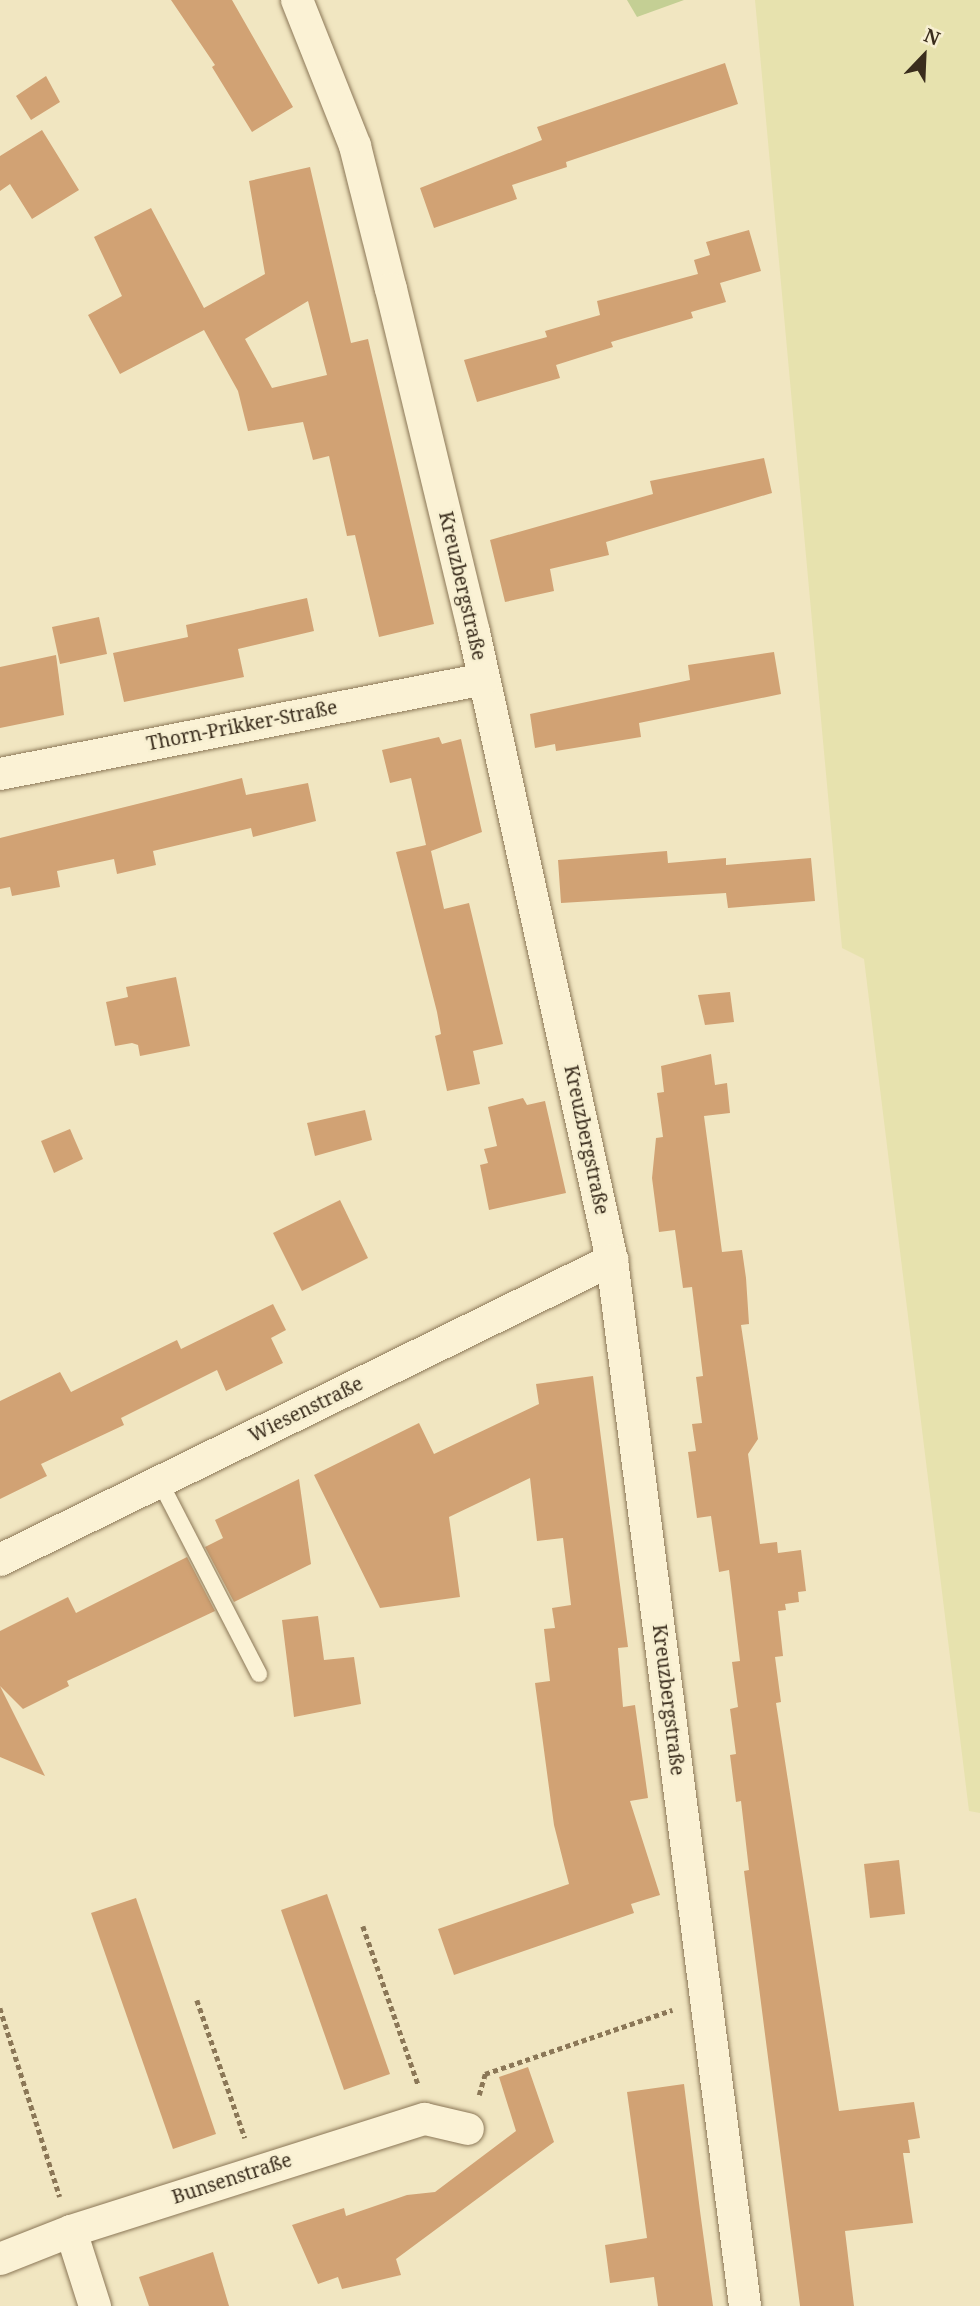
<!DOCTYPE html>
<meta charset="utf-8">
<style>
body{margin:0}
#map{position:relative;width:980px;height:2306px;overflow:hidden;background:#f1e6c1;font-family:"Noto Serif",serif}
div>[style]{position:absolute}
.farmland>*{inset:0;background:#e7e2ae}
.green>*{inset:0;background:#c4cf94}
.building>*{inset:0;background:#d1a274}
.path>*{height:4.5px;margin-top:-2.25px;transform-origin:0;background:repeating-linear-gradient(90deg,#8b7757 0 5px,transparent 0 8.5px)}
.roads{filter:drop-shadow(0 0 2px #8b7757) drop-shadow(0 0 2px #8b7757)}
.service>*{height:16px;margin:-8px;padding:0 8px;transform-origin:8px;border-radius:8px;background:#fbf2d5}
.minor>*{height:32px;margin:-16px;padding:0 16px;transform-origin:16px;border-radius:16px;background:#fbf2d5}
span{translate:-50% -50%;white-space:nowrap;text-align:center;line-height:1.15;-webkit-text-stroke:5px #f7efd1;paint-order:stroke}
.street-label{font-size:19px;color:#3a2d1d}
.north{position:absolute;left:889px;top:21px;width:70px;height:70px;-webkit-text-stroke:5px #f7efd1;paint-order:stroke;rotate:23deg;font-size:19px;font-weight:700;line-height:28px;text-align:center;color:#3a2d1d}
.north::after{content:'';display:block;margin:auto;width:24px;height:32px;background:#3a2d1d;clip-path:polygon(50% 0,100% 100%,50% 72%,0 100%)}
</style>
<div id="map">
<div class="farmland">
<div style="clip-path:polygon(755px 0,980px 0,980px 1813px,969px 1811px,864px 959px,842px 948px)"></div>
</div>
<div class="green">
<div style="clip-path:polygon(627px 0,684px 0,637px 17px)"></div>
</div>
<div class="building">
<div style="clip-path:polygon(171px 0,232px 0,293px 107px,252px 132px,212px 67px,215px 65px)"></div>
<div style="clip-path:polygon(725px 63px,738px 104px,566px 162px,567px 167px,512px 185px,517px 199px,434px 228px,420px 188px,542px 140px,537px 127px)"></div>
<div style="clip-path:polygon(46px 76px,60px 102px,31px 120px,16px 96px)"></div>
<div style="clip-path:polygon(42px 130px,79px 190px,32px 219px,10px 184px,0 191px,0 156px)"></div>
<div style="clip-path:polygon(evenodd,310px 167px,351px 343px,368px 339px,434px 624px,379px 637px,355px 535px,347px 536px,329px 456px,313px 460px,303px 422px,248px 431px,238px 391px,204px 330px,120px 374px,88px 315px,122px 296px,94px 237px,151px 208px,204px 308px,265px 274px,249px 181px,310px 167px,308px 301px,327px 375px,272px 388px,245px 339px,308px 301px)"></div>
<div style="clip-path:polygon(749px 230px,761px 271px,720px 283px,726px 302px,691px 312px,693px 318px,611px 342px,613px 347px,556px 365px,560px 378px,477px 402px,464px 360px,547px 337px,545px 331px,600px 315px,597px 301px,698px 274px,694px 260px,710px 255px,706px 242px)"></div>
<div style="clip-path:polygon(764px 458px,772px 493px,606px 542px,609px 555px,550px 569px,554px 591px,505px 602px,490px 540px,653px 494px,650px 481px)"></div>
<div style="clip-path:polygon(307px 598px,314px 631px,238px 649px,244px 677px,124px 702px,113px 653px,188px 637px,186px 625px)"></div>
<div style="clip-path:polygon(99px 617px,107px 654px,60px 664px,52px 627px)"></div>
<div style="clip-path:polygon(774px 652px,781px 694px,639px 723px,641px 737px,556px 751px,555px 744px,535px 748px,530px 714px,690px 680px,688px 665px)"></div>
<div style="clip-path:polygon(56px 655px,64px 715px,0 728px,0 667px)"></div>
<div style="clip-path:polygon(439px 737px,442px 744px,461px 739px,482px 832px,431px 851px,444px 909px,469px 903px,503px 1044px,473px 1051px,480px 1084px,447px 1091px,435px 1036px,441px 1034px,437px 1012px,396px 852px,426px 845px,411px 778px,390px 783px,382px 750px)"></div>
<div style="clip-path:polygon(242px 778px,246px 795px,308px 783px,316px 821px,253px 837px,251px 828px,153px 851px,156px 865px,117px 874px,114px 859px,57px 871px,60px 887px,12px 896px,10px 887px,0 889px,0 838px)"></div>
<div style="clip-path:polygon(667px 851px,668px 863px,726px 858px,726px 865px,811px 858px,815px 901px,728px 908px,726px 893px,561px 903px,558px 860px)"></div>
<div style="clip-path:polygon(176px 977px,190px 1046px,140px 1056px,138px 1045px,132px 1043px,115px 1046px,106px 1002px,128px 997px,126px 987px)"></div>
<div style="clip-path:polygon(730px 992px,734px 1022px,705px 1025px,698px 995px)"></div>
<div style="clip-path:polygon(711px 1054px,715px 1085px,727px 1083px,730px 1113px,704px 1116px,722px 1252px,742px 1250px,746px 1278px,749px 1324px,741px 1325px,758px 1439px,748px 1454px,760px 1544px,777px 1542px,778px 1553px,801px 1550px,806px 1591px,798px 1592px,799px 1602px,785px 1604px,786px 1610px,778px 1611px,783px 1656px,775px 1657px,781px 1702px,776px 1703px,839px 2111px,914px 2102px,920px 2138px,908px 2140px,910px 2153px,903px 2153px,913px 2223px,845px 2231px,854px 2306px,800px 2306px,744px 1871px,749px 1870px,741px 1801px,736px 1802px,730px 1755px,736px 1754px,730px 1709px,738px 1707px,732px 1662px,740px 1661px,729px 1570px,719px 1572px,711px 1516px,697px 1518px,688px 1452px,696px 1451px,692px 1424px,702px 1423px,696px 1377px,703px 1376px,692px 1287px,683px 1288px,675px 1230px,659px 1232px,652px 1178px,656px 1138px,663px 1137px,657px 1093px,664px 1092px,661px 1066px)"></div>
<div style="clip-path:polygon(523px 1098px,527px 1105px,545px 1101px,566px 1193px,489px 1210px,480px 1165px,488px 1163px,484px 1149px,497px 1146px,488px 1107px)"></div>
<div style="clip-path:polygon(365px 1110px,372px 1140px,315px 1156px,307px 1123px)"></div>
<div style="clip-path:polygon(70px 1129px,83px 1159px,54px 1173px,41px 1141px)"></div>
<div style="clip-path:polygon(340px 1200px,368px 1258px,302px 1291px,273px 1233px)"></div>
<div style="clip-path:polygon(273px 1304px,286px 1330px,271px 1338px,283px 1363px,226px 1391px,217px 1370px,121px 1418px,124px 1425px,41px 1464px,47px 1476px,0 1499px,0 1401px,60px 1372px,71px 1392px,177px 1340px,181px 1349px)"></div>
<div style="clip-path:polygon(593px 1376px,628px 1647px,618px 1648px,623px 1707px,635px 1705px,648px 1798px,630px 1801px,660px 1895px,631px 1904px,634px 1913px,454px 1975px,438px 1929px,569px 1884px,554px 1825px,535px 1683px,550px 1681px,544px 1629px,555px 1628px,552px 1608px,571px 1605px,563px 1538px,537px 1541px,530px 1478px,449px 1517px,460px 1597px,380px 1608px,314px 1475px,419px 1423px,434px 1454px,539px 1404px,536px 1384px)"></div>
<div style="clip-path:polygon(299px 1479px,311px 1564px,234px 1602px,205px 1547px,223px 1538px,215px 1520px)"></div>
<div style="clip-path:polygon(187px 1557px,215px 1611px,67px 1681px,69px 1686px,23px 1709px,0 1686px,45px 1776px,0 1757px,0 1631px,68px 1597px,76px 1613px)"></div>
<div style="clip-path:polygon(318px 1616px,324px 1660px,354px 1657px,361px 1704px,294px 1717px,282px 1620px)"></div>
<div style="clip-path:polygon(899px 1860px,905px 1914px,870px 1918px,864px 1864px)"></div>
<div style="clip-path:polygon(327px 1894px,390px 2074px,344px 2090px,281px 1910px)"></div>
<div style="clip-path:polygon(136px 1898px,216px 2134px,173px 2149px,91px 1913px)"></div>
<div style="clip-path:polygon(528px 2067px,554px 2142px,396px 2259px,401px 2275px,342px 2289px,338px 2277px,318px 2284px,292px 2225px,344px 2208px,346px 2216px,407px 2195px,435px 2192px,516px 2131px,499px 2077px)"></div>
<div style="clip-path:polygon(684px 2084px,700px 2211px,713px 2306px,658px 2306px,654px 2277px,610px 2283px,605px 2245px,647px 2238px,627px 2092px)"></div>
<div style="clip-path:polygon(213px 2252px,229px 2306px,149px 2306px,139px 2277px)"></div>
</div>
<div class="path">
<div style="left:363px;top:1926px;width:167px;rotate:70.8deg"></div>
<div style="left:197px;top:2000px;width:146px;rotate:70.8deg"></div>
<div style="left:0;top:2008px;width:198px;rotate:72.4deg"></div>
<div style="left:479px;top:2095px;width:22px;rotate:-74deg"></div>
<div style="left:485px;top:2074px;width:198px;rotate:-18.9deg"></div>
</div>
<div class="roads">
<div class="service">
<div style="left:160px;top:1482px;width:216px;rotate:62.7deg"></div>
</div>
<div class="minor">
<div style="left:297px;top:0;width:157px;rotate:68.3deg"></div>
<div style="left:355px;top:146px;width:147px;rotate:75.9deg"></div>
<div style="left:391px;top:289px;width:353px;rotate:76.4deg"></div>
<div style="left:474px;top:632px;width:643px;rotate:77.61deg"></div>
<div style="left:612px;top:1260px;width:1054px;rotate:82.75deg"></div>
<div style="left:0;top:774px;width:493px;rotate:-11.1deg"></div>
<div style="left:0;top:1560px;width:682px;rotate:-26.11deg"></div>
<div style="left:71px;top:2231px;width:79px;rotate:72.3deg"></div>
<div style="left:0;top:2259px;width:76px;rotate:-21.5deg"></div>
<div style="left:71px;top:2231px;width:371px;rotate:-17.6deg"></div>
<div style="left:425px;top:2119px;width:44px;rotate:13.1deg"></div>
</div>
</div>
<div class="street-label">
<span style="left:462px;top:586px;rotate:77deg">Kreuzbergstraße</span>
<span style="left:242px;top:726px;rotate:-11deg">Thorn-Prikker-Straße</span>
<span style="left:586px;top:1140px;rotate:78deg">Kreuzbergstraße</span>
<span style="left:306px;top:1410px;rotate:-26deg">Wiesenstraße</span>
<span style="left:668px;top:1700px;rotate:83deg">Kreuzbergstraße</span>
<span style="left:232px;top:2179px;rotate:-18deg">Bunsenstraße</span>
</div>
<div class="north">N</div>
</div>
